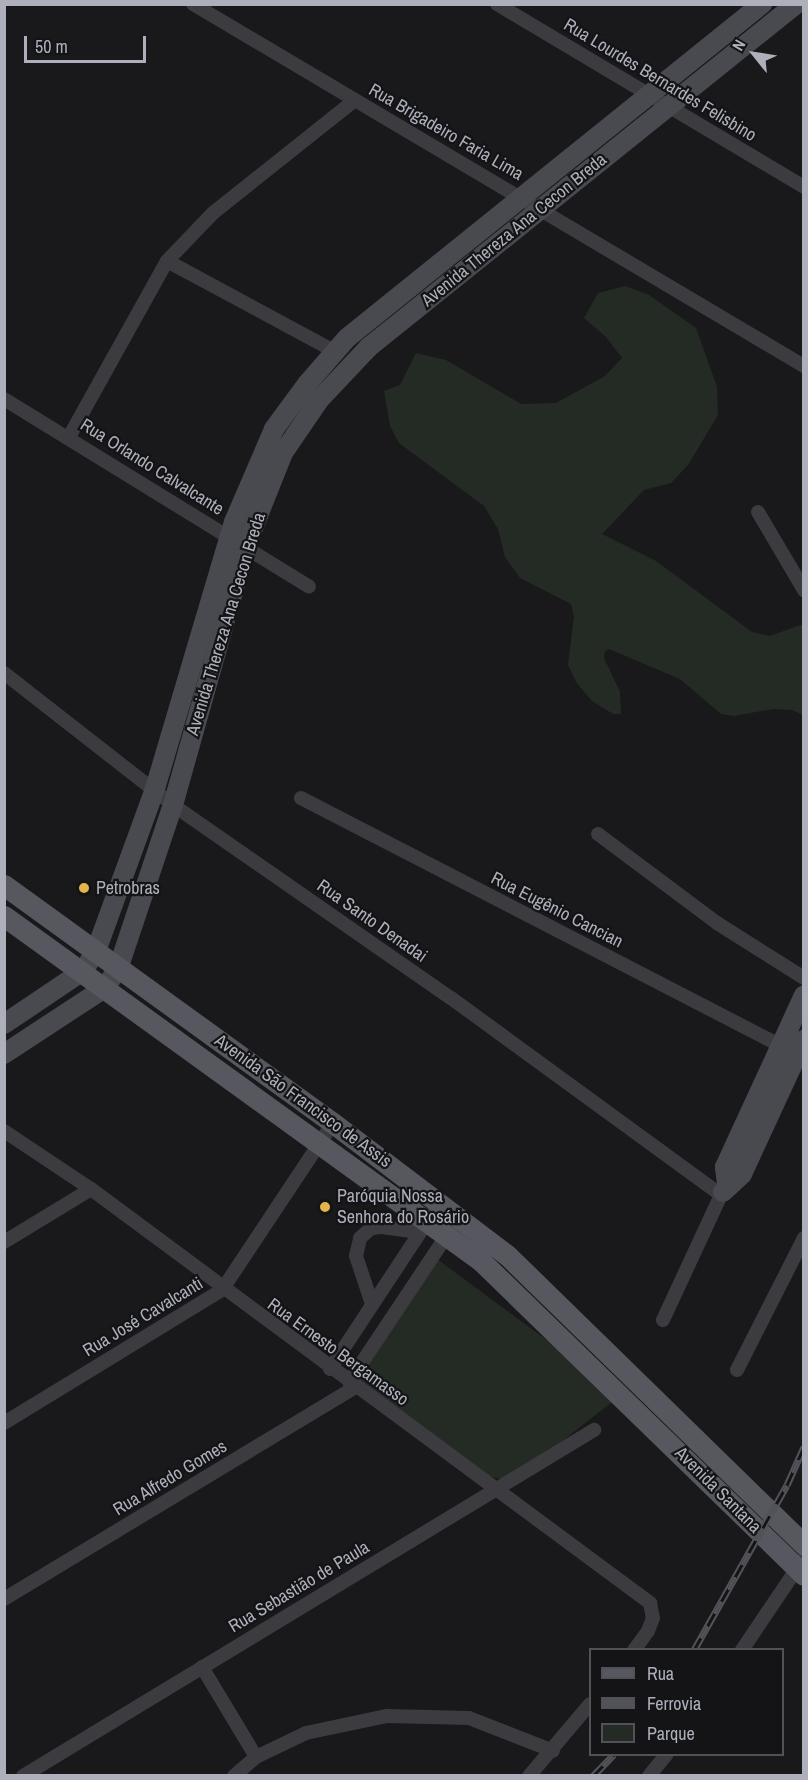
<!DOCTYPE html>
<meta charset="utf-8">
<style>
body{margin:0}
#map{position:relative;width:808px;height:1780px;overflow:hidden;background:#19191b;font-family:"Archivo Narrow",sans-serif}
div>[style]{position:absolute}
.green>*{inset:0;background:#242b25}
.street>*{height:14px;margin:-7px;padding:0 7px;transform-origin:7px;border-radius:7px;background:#3b3b40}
.secondary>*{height:20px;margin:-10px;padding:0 10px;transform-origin:10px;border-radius:10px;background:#494a50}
.primary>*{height:21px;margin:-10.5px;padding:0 10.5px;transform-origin:10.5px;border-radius:10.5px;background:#57585f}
.rail>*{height:7px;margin-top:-3.5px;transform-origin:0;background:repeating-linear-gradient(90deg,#141416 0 14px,#525359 0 28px);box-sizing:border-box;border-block:2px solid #525359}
.dots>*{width:16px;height:16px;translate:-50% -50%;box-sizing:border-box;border:3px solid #141416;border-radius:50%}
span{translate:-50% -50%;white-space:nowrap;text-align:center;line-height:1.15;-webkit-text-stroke:4.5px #141416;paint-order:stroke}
.street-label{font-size:18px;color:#adb0ba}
.poi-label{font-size:18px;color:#adb0ba}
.left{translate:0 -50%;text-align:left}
.frame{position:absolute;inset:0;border:6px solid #adb0ba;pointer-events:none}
.legend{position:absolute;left:589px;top:1648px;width:195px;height:108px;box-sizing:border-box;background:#141416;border:2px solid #515258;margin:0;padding:8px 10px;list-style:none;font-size:18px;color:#adb0ba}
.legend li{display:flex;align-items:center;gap:12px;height:30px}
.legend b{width:30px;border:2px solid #515258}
.north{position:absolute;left:724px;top:24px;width:60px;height:60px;-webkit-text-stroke:4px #141416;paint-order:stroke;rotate:300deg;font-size:16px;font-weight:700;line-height:24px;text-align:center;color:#adb0ba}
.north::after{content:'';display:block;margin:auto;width:21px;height:27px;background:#adb0ba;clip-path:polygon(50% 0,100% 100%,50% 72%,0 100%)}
.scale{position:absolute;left:24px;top:36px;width:122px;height:27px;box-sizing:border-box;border:3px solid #adb0ba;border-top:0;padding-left:8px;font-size:18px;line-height:21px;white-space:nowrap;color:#adb0ba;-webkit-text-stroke:4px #141416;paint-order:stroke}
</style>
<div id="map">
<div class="green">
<div style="clip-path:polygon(625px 286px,649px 295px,696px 328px,717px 387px,718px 415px,688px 465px,671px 483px,644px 490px,602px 534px,656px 561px,752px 632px,770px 636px,803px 624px,803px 715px,792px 710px,773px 709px,734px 716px,721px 714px,680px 679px,609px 649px,605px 651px,604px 658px,620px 692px,621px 714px,613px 714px,592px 701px,576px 682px,568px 665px,574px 616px,571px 604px,520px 578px,505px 557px,498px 529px,484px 506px,399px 443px,390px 426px,384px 391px,400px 385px,416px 353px,446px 360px,521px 404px,556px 403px,605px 376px,622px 358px,606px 337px,584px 318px,598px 293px)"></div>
<div style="clip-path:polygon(437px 1259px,621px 1395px,533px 1464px,502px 1479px,491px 1477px,359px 1380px)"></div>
</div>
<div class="street">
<div style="left:193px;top:4px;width:710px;rotate:30.65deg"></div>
<div style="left:497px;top:4px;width:357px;rotate:30.8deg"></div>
<div style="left:167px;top:261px;width:190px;rotate:28.3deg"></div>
<div style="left:4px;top:399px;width:358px;rotate:31.6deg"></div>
<div style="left:69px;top:437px;width:201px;rotate:-60.9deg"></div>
<div style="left:167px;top:261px;width:66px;rotate:-46.2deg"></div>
<div style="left:213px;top:213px;width:181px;rotate:-38.5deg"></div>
<div style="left:758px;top:512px;width:91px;rotate:59.5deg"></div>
<div style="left:4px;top:673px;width:214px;rotate:38deg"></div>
<div style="left:173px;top:805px;width:338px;rotate:34.8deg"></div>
<div style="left:451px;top:998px;width:334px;rotate:36.1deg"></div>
<div style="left:721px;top:1195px;width:138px;rotate:114.9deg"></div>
<div style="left:301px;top:798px;width:547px;rotate:27.31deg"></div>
<div style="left:598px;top:834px;width:149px;rotate:36.8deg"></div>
<div style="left:717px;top:923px;width:103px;rotate:32.3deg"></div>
<div style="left:4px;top:1131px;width:105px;rotate:33.7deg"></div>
<div style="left:91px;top:1189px;width:696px;rotate:36.52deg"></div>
<div style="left:650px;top:1603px;width:15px;rotate:79deg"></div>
<div style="left:653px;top:1618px;width:14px;rotate:111deg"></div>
<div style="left:648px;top:1631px;width:24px;rotate:126deg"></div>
<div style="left:4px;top:1242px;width:102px;rotate:-31.3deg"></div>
<div style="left:372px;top:1304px;width:51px;rotate:-108.4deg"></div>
<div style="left:356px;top:1256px;width:18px;rotate:-77deg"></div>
<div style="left:360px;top:1238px;width:15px;rotate:-42deg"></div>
<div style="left:371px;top:1228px;width:11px;rotate:-5deg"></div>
<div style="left:382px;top:1227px;width:37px;rotate:8deg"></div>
<div style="left:330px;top:1369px;width:200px;rotate:-56.6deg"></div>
<div style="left:737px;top:1370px;width:148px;rotate:-63.1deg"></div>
<div style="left:349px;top:1382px;width:184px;rotate:-56.3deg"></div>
<div style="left:4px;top:1423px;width:255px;rotate:-31.4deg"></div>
<div style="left:222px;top:1290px;width:201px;rotate:-56.4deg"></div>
<div style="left:4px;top:1599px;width:410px;rotate:-31.1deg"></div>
<div style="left:742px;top:1650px;width:111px;rotate:-56deg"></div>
<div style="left:202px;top:1667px;width:105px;rotate:59deg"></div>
<div style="left:23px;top:1776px;width:668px;rotate:-31.21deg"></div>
<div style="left:234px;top:1776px;width:29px;rotate:-41deg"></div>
<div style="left:256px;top:1757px;width:55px;rotate:-25.6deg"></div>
<div style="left:306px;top:1733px;width:83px;rotate:-11.9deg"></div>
<div style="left:387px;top:1716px;width:82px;rotate:1.4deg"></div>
<div style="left:469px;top:1718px;width:90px;rotate:21.4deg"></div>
<div style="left:529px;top:1776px;width:94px;rotate:-49.7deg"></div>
<div style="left:649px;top:1776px;width:28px;rotate:-51deg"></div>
</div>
<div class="secondary">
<div style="left:4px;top:1024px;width:95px;rotate:-33.9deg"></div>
<div style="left:83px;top:971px;width:24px;rotate:-57deg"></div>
<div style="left:96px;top:951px;width:169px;rotate:-70deg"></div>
<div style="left:154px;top:792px;width:282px;rotate:-73.5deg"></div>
<div style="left:234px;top:522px;width:101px;rotate:-66.7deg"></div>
<div style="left:274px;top:429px;width:56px;rotate:-53.7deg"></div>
<div style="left:307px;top:384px;width:61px;rotate:-49deg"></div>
<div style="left:347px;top:338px;width:533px;rotate:-38.83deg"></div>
<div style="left:4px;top:1054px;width:122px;rotate:-33.3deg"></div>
<div style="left:106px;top:987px;width:25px;rotate:-58deg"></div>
<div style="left:119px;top:966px;width:170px;rotate:-71.5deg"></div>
<div style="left:173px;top:805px;width:267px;rotate:-74.3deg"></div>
<div style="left:245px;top:548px;width:102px;rotate:-68.2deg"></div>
<div style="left:283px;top:453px;width:64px;rotate:-55.8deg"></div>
<div style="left:319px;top:400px;width:73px;rotate:-46.7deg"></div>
<div style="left:369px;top:347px;width:548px;rotate:-38.77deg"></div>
<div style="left:727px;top:1184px;width:17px;rotate:-97deg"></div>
<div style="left:725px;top:1167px;width:189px;rotate:-65.3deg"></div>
<div style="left:723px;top:1192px;width:26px;rotate:-43deg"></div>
<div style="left:742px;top:1174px;width:148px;rotate:-65.2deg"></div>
</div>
<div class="primary">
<div style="left:4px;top:885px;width:406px;rotate:35.9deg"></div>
<div style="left:333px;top:1123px;width:218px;rotate:37.2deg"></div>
<div style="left:507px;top:1255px;width:415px;rotate:44.3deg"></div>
<div style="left:4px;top:916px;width:587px;rotate:35.86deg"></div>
<div style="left:480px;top:1260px;width:452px;rotate:44.2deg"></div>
</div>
<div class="rail">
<div style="left:694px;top:1650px;width:189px;rotate:-60.6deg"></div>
<div style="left:787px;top:1485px;width:42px;rotate:-65.9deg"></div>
<div style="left:593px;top:1776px;width:30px;rotate:-46deg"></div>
</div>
<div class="dots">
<div style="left:84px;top:888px;background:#e2b54a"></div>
<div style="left:325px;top:1207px;background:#e2b54a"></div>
</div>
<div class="street-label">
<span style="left:660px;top:80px;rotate:31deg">Rua Lourdes Bernardes Felisbino</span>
<span style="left:446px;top:132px;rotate:30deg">Rua Brigadeiro Faria Lima</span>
<span style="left:514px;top:230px;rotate:-39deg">Avenida Thereza Ana Cecon Breda</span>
<span style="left:152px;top:467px;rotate:32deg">Rua Orlando Calvalcante</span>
<span style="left:226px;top:624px;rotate:-73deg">Avenida Thereza Ana Cecon Breda</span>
<span style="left:557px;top:910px;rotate:27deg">Rua Eugênio Cancian</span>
<span style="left:372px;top:921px;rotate:35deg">Rua Santo Denadai</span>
<span style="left:303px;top:1101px;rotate:36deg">Avenida São Francisco de Assis</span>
<span style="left:143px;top:1317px;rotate:-31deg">Rua José Cavalcanti</span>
<span style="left:338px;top:1352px;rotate:36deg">Rua Ernesto Bergamasso</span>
<span style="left:170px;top:1478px;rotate:-31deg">Rua Alfredo Gomes</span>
<span style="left:718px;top:1490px;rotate:45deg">Avenida Santana</span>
<span style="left:299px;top:1587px;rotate:-31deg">Rua Sebastião de Paula</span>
</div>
<div class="poi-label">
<span class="left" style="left:96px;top:888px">Petrobras</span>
<span class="left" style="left:337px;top:1207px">Paróquia Nossa<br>Senhora do Rosário</span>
</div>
<div class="frame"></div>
<ul class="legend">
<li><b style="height:8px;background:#57585f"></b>Rua</li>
<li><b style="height:8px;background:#525359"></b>Ferrovia</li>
<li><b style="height:16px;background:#242b25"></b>Parque</li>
</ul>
<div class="north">N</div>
<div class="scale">50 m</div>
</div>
